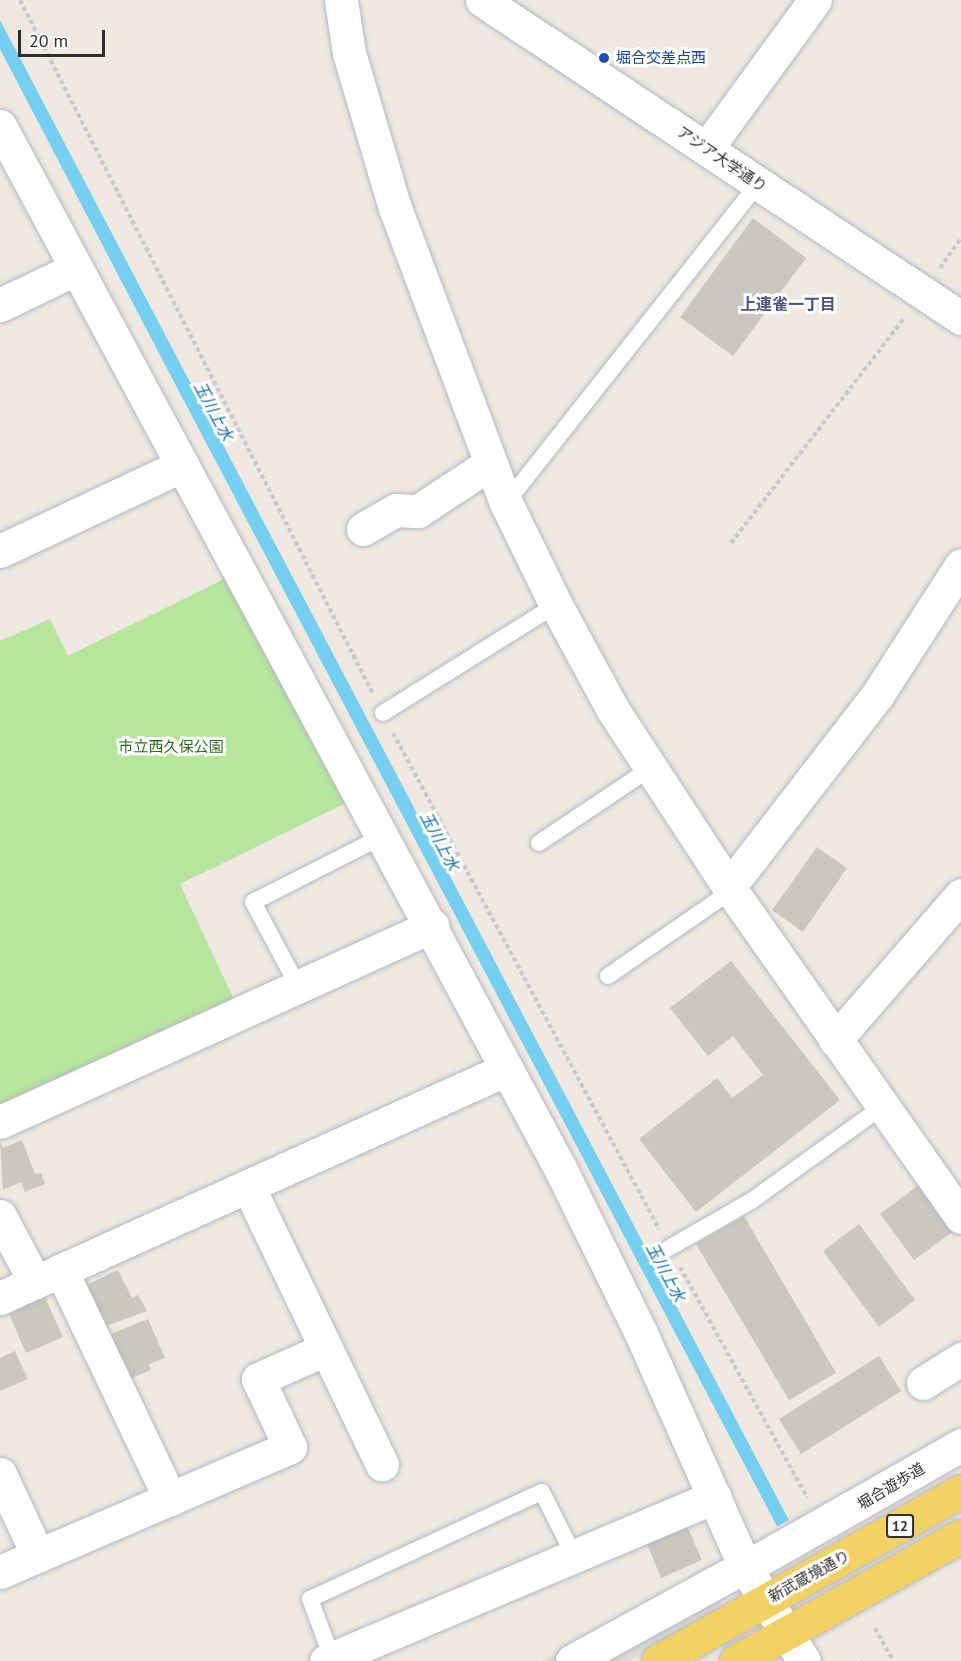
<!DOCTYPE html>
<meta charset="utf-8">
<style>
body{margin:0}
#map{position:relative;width:961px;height:1661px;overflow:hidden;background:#efe9e1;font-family:"PT Sans","Noto Sans JP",sans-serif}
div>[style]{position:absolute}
.green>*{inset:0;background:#b6e59e}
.plaza>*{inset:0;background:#dfdcd8}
.water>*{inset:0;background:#75cff0}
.pier>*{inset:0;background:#efe9e1}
.building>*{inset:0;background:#cbc7bf}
.path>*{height:4px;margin-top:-2px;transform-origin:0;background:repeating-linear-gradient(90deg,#c9c9c9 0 4.5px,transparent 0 7.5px)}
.roads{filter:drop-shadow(0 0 2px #b4b7c1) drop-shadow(0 0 2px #b4b7c1)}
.lane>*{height:16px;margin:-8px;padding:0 8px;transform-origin:8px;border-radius:8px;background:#fff}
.street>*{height:33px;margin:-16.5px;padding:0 16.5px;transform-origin:16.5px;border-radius:16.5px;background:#fff}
.secondary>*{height:33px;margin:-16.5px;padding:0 16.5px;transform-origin:16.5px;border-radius:16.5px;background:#fff}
.primary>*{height:33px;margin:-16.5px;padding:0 16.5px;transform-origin:16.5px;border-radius:16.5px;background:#f2d163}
.dots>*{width:16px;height:16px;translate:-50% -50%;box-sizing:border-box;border:3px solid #fff;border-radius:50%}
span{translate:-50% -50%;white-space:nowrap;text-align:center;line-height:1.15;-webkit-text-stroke:6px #fff;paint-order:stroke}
.shield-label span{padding:2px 4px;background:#fff;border:2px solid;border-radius:4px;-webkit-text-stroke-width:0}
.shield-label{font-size:14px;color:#2e2e2e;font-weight:700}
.transit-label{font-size:15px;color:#164399}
.left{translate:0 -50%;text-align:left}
.street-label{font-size:15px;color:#2e2e2e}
.park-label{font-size:15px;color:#2c6e1b}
.neighbourhood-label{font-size:16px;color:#4d5680;font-weight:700}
.water-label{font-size:16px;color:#0d6fa3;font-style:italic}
.scale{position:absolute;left:18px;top:30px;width:87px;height:27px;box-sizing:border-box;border:3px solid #2e2e2e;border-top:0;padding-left:8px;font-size:18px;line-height:21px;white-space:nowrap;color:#2e2e2e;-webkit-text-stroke:4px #fff;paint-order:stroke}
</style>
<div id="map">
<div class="green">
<div style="clip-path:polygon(228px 577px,352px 800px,180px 884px,236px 1004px,0 1112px,0 641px,50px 619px,68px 656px)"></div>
</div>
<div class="plaza">
<div style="clip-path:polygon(725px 1559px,727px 1595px,713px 1614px,629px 1661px,542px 1661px)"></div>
</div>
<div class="water">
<div style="clip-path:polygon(0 20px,161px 327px,863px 1661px,848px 1661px,173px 380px,0 49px)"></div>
</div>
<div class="pier">
<div style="clip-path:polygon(792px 1518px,865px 1658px,860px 1661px,845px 1661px,775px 1528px)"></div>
</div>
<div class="building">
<div style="clip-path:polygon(753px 218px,806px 258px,733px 356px,680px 317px)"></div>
<div style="clip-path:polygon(817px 847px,847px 868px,803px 932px,772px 910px)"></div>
<div style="clip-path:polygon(731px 961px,840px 1100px,696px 1212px,639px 1139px,717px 1078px,732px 1098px,763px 1075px,733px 1036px,708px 1056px,670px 1008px)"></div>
<div style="clip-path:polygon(22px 1140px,35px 1174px,41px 1173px,45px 1184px,25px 1192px,21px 1182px,3px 1190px,0 1141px,3px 1148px)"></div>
<div style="clip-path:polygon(920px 1184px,954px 1231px,914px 1260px,880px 1214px)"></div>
<div style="clip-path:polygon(744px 1216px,836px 1373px,789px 1400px,696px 1244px)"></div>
<div style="clip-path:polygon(859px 1224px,915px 1300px,879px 1327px,823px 1251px)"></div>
<div style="clip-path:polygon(118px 1270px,132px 1298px,138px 1295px,147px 1311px,106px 1326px,86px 1285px)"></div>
<div style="clip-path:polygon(44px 1295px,63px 1337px,26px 1353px,9px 1314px)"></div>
<div style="clip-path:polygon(148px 1319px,165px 1358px,149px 1364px,151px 1370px,129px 1379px,111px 1334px)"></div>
<div style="clip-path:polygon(15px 1351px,28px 1379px,0 1391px,0 1358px)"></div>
<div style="clip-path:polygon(879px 1356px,901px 1391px,801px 1454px,779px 1419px)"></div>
<div style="clip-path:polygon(686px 1524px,702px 1560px,661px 1578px,646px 1541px)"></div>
</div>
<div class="path">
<div style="left:20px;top:0;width:779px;rotate:63.04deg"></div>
<div style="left:940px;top:268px;width:37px;rotate:-55deg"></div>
<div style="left:731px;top:543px;width:284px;rotate:-52.4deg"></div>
<div style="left:393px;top:733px;width:563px;rotate:61.8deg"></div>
<div style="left:680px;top:1267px;width:263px;rotate:61.1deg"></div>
<div style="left:875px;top:1628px;width:38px;rotate:61deg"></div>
</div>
<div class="roads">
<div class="lane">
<div style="left:506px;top:503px;width:408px;rotate:-51.7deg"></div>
<div style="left:383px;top:713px;width:204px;rotate:-32deg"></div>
<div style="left:539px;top:843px;width:135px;rotate:-33.8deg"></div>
<div style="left:608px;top:976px;width:134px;rotate:-34.6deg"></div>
<div style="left:718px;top:900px;width:17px;rotate:-50deg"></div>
<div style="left:298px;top:986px;width:95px;rotate:-118.2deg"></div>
<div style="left:253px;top:902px;width:148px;rotate:-26.9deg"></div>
<div style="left:669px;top:1248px;width:95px;rotate:-29.8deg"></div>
<div style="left:751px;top:1201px;width:163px;rotate:-35.7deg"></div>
<div style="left:332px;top:1658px;width:63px;rotate:-110.4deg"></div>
<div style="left:310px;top:1599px;width:255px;rotate:-24.8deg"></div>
<div style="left:542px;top:1492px;width:72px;rotate:63.4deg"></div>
</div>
<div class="street">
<div style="left:0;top:126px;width:1183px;rotate:61.75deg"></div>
<div style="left:560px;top:1168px;width:182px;rotate:63.9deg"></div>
<div style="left:640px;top:1331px;width:258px;rotate:66deg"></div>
<div style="left:745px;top:1567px;width:111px;rotate:57.9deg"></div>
<div style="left:707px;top:148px;width:183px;rotate:-53.9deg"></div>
<div style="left:0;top:305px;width:83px;rotate:-25.6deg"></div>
<div style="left:363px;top:529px;width:38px;rotate:-30deg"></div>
<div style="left:396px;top:510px;width:22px;rotate:3deg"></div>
<div style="left:418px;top:511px;width:87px;rotate:-33.3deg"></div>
<div style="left:0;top:551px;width:202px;rotate:-25.2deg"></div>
<div style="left:729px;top:887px;width:244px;rotate:-52.3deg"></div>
<div style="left:878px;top:694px;width:153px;rotate:-57.2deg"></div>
<div style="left:835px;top:1040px;width:192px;rotate:-49deg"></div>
<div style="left:0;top:1122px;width:475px;rotate:-24.4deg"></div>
<div style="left:248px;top:1186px;width:309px;rotate:64.3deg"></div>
<div style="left:0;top:1216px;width:75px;rotate:62.1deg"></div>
<div style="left:61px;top:1270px;width:254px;rotate:64.5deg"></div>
<div style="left:0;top:1298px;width:556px;rotate:-24.31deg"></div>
<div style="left:923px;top:1383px;width:45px;rotate:-32.3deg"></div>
<div style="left:0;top:1474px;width:90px;rotate:65.1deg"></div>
<div style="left:757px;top:1561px;width:235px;rotate:-29.6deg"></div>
<div style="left:0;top:1572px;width:316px;rotate:-23.3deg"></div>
<div style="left:290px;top:1447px;width:75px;rotate:-115.2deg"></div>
<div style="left:258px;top:1379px;width:74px;rotate:-23.8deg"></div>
<div style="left:326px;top:1661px;width:422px;rotate:-22.9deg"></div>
<div style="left:572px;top:1661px;width:179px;rotate:-28.7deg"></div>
</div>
<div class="secondary">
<div style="left:341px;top:0;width:54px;rotate:81.4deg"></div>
<div style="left:349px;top:53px;width:162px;rotate:73.5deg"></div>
<div style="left:395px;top:208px;width:315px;rotate:69.4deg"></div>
<div style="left:506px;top:503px;width:114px;rotate:63.9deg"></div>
<div style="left:556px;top:605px;width:119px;rotate:61.5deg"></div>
<div style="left:613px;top:710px;width:212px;rotate:56.8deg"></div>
<div style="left:729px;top:887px;width:403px;rotate:54.9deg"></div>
<div style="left:482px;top:0;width:575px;rotate:33.58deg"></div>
</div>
<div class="primary">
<div style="left:658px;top:1661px;width:347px;rotate:-29.3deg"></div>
<div style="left:736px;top:1661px;width:257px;rotate:-29.1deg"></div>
</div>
</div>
<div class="dots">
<div style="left:604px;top:58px;background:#1a4fb4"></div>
</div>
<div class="shield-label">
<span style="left:900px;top:1526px">12</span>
</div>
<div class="transit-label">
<span class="left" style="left:616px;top:58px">堀合交差点西</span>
</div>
<div class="street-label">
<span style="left:722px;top:159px;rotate:34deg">アジア大学通り</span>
<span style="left:891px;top:1486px;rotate:-31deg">堀合遊歩道</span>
<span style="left:809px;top:1576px;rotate:-29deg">新武蔵境通り</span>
</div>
<div class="park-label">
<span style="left:171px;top:747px">市立西久保公園</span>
</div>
<div class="neighbourhood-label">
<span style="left:788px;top:304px">上連雀一丁目</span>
</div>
<div class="water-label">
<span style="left:214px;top:411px;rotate:62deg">玉川上水</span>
<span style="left:440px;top:841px;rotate:62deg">玉川上水</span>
<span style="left:666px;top:1272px;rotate:62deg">玉川上水</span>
</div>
<div class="scale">20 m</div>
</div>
